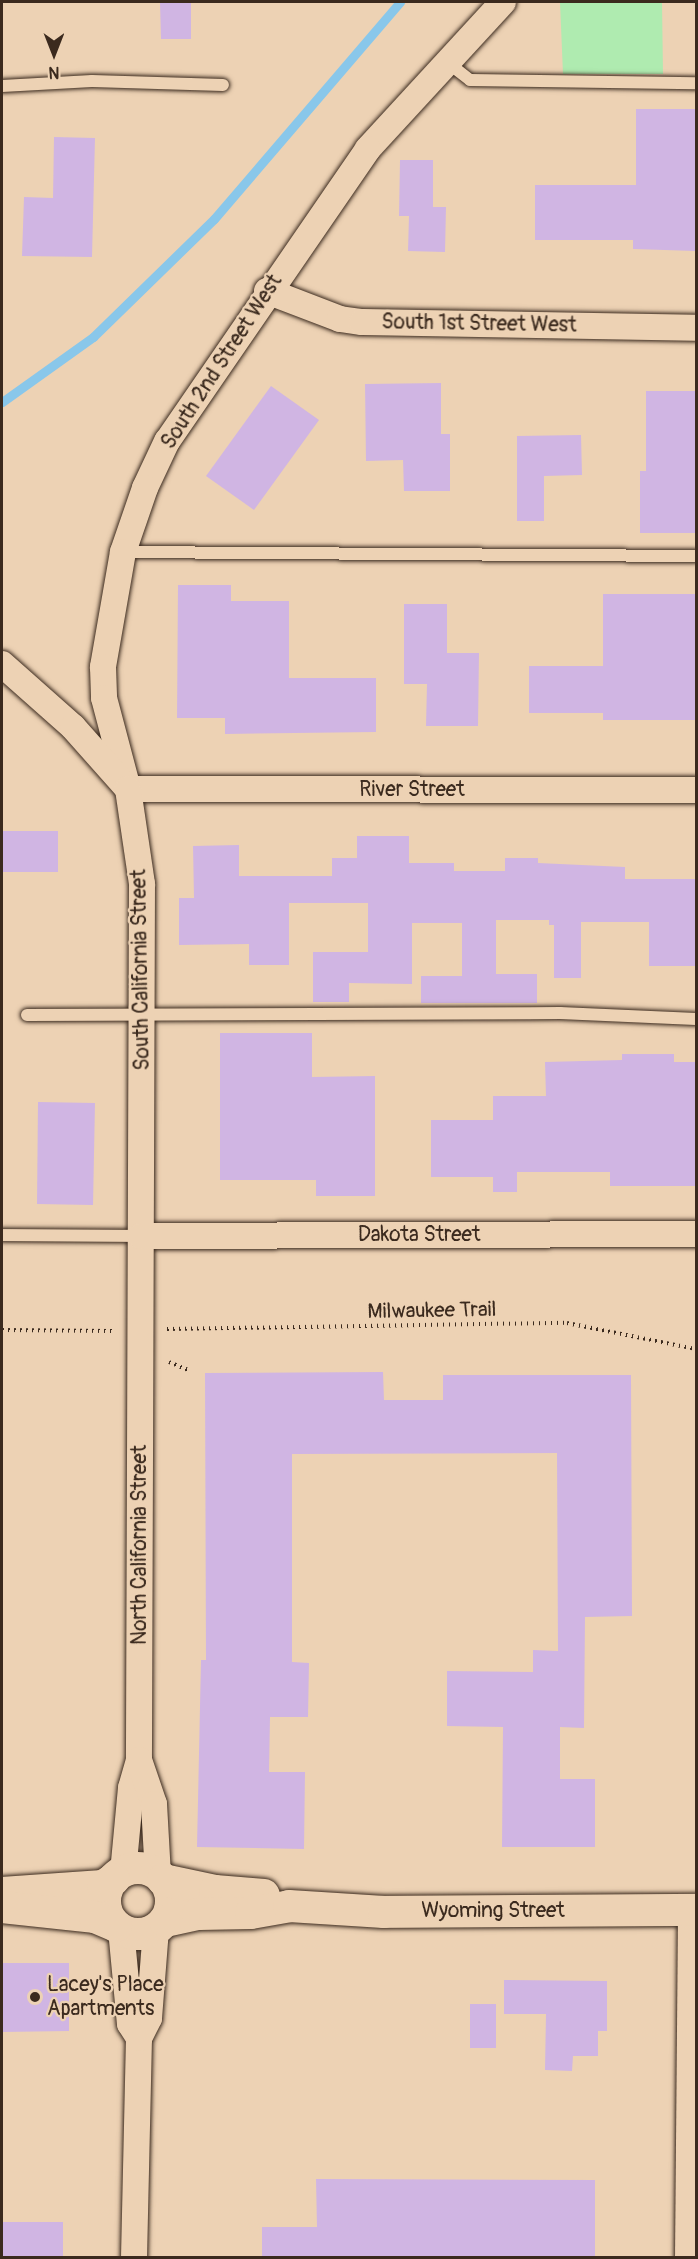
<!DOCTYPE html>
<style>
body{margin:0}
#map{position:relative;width:698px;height:2259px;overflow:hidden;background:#edd2b4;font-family:Pangolin,sans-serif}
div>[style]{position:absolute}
.green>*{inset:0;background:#afebb0}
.stream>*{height:9px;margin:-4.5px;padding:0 4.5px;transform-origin:4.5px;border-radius:4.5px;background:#89c7ea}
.building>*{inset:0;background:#d0b5e3}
.path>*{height:4px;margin-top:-2px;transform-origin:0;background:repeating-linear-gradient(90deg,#3b2a1e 0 1.5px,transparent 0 6px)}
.roads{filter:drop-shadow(0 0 2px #3b2a1e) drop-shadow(0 0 2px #3b2a1e)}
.service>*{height:12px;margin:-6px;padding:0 6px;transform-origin:6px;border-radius:6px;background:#edd2b4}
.minor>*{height:26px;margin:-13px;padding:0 13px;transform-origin:13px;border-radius:13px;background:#edd2b4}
.tertiary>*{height:32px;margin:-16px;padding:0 16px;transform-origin:16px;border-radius:16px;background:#edd2b4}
.tertiary>.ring{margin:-16px;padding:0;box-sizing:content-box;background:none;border:32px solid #edd2b4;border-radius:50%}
.dots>*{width:16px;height:16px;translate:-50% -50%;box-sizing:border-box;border:3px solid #edd2b4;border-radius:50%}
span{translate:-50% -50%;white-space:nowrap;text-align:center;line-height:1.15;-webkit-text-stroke:4.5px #edd2b4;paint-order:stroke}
.street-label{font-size:21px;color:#3b2a1e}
.poi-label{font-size:21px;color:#3b2a1e}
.left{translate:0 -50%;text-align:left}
.frame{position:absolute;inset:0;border:3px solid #3b2a1e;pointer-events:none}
.north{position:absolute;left:24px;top:24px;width:60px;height:60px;-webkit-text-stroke:4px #edd2b4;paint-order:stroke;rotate:180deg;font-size:16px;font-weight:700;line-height:24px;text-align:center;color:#3b2a1e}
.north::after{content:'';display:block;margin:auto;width:21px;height:27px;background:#3b2a1e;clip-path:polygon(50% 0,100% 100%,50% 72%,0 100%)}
</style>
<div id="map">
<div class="green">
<div style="clip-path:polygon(560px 2px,662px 2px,663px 74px,563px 74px)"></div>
</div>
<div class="stream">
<div style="left:2px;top:402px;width:112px;rotate:-35.5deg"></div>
<div style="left:93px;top:337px;width:169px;rotate:-44.3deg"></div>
<div style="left:214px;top:219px;width:286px;rotate:-49.4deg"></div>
</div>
<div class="building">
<div style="clip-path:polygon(160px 2px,191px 2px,191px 39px,161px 39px)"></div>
<div style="clip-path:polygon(636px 109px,696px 109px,696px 251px,633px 249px,633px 240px,535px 240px,535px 185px,636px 185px)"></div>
<div style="clip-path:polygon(54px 137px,95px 138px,92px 257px,22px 256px,24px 197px,53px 198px)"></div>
<div style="clip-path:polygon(400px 160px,433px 160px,433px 207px,446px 207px,445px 252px,408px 251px,409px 216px,399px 216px)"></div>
<div style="clip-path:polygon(441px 383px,441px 434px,450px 434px,450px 491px,404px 491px,403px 460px,366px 461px,365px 384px)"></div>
<div style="clip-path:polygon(271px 386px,319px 420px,254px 510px,206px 476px)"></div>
<div style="clip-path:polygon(646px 391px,696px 391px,696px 533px,640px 533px,640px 471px,646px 471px)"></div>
<div style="clip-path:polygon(581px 435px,582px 475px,544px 476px,544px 521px,517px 521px,517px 436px)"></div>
<div style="clip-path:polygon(178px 585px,231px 585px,231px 601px,289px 601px,289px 678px,376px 678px,376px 732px,225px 734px,225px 718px,177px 718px)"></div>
<div style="clip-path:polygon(603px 594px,696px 594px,696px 720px,603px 720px,603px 713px,529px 713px,529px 666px,603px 666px)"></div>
<div style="clip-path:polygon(404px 604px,447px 604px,447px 653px,479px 653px,478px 726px,426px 726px,427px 684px,404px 684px)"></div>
<div style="clip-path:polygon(2px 831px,58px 831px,58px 872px,2px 872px)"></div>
<div style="clip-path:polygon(357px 836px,409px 836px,409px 863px,454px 863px,454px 871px,505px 871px,505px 858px,538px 858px,538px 863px,625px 867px,625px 879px,696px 879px,696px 966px,649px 966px,649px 922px,581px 922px,581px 978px,554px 978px,554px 925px,549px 925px,549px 920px,496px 920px,496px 974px,537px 974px,537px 1003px,421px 1003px,421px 976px,462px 976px,462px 923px,412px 923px,412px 984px,349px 983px,349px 1002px,313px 1002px,313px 952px,368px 952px,368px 903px,289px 903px,289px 965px,249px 965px,249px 944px,179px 945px,179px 898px,194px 898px,193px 846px,239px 845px,239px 876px,332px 876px,332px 858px,357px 858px)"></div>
<div style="clip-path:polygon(220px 1033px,312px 1033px,312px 1077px,375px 1076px,375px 1196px,316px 1196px,316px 1180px,220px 1180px)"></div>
<div style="clip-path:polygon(622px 1054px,674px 1054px,674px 1062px,696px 1062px,696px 1186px,610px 1186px,610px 1172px,517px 1172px,517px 1192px,493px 1192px,493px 1177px,431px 1177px,431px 1120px,493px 1120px,493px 1096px,546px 1096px,545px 1062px,622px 1060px)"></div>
<div style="clip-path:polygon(38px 1102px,95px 1103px,93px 1205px,37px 1204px)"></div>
<div style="clip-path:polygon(383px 1372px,384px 1400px,443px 1400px,443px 1375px,631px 1375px,632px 1616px,585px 1617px,584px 1728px,560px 1727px,560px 1779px,595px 1779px,595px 1847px,502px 1847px,503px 1727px,447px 1726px,447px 1671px,533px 1672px,533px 1650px,558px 1651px,557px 1453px,292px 1454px,292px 1662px,309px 1663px,308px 1717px,270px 1717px,269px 1772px,305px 1772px,304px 1849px,197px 1847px,201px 1660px,206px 1660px,205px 1373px)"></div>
<div style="clip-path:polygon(2px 1963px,69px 1963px,69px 2031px,2px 2032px)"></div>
<div style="clip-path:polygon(504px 1980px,607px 1981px,607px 2031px,598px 2031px,598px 2056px,573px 2056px,572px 2071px,545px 2070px,546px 2014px,504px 2014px)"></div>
<div style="clip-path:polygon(470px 2004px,496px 2004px,496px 2048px,470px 2048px)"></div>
<div style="clip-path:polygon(316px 2179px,595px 2180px,595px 2258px,262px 2258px,262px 2227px,317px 2227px)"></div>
<div style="clip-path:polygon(2px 2222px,63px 2222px,63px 2258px,2px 2258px)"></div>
</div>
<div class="path">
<div style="left:167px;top:1329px;width:400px;rotate:-0.9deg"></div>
<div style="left:567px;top:1323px;width:132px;rotate:11.4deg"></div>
<div style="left:2px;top:1330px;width:110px;rotate:0.5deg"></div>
<div style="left:169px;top:1362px;width:21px;rotate:23deg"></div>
</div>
<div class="roads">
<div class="service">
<div style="left:447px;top:62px;width:29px;rotate:38deg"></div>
<div style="left:470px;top:80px;width:226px;rotate:0.8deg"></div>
<div style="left:2px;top:86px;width:90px;rotate:-3.2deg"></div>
<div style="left:92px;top:81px;width:131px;rotate:1.7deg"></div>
<div style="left:123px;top:552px;width:573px;rotate:0.4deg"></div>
<div style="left:27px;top:1015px;width:533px;rotate:-0.21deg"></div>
<div style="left:560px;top:1013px;width:136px;rotate:2.5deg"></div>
<div style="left:2px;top:1235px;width:139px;rotate:0.4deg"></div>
</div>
<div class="minor">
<div style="left:503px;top:2px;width:200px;rotate:132.6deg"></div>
<div style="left:368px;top:149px;width:354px;rotate:124.5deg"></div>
<div style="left:167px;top:441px;width:52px;rotate:115.1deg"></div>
<div style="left:145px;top:488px;width:68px;rotate:109deg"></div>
<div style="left:123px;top:552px;width:117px;rotate:99.9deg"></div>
<div style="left:103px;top:667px;width:31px;rotate:88deg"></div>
<div style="left:104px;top:698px;width:94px;rotate:75.2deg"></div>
<div style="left:128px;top:789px;width:568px;rotate:0.1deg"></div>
<div style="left:267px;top:291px;width:78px;rotate:21deg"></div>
<div style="left:340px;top:319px;width:22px;rotate:8deg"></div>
<div style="left:362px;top:322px;width:334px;rotate:1deg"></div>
<div style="left:2px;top:664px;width:95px;rotate:41.6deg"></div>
<div style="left:73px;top:727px;width:83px;rotate:48.4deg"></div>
<div style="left:128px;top:789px;width:96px;rotate:81.6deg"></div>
<div style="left:142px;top:884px;width:876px;rotate:90.2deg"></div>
<div style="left:139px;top:1760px;width:29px;rotate:106deg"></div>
<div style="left:131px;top:1788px;width:84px;rotate:95.4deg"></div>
<div style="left:141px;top:1236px;width:555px;rotate:-0.21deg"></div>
<div style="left:139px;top:1760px;width:46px;rotate:71.2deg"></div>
<div style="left:154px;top:1804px;width:72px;rotate:86.8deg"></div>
<div style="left:121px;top:1929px;width:95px;rotate:84.6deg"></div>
<div style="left:130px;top:2024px;width:17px;rotate:57deg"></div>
<div style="left:134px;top:2258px;width:220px;rotate:-88.7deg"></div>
<div style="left:139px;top:2038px;width:22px;rotate:-63deg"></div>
<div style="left:149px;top:2018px;width:89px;rotate:-85.5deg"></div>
<div style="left:688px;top:2258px;width:348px;rotate:-89.5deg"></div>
</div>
<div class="tertiary">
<div class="ring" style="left:105px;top:1868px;width:34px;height:34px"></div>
<div style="left:163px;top:1880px;width:53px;rotate:11.9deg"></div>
<div style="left:215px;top:1891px;width:49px;rotate:4.7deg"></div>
<div style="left:2px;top:1893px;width:101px;rotate:-4deg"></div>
<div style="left:103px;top:1886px;width:13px;rotate:-32deg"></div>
<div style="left:2px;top:1907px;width:94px;rotate:6.1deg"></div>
<div style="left:95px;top:1917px;width:23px;rotate:23deg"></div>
<div style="left:165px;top:1921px;width:34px;rotate:-12deg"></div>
<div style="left:198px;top:1914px;width:53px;rotate:-1.1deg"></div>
<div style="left:251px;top:1913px;width:39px;rotate:-10deg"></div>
<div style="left:289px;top:1906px;width:95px;rotate:3.6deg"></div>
<div style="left:384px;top:1912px;width:312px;rotate:-0.4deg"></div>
</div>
</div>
<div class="dots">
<div style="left:35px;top:1997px;background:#3b2a1e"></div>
</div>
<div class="street-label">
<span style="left:479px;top:324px;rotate:1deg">South 1st Street West</span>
<span style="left:222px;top:362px;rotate:-57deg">South 2nd Street West</span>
<span style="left:412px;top:790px">River Street</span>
<span style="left:141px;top:970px;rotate:-91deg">South California Street</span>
<span style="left:419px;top:1235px">Dakota Street</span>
<span style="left:432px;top:1311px;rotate:-1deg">Milwaukee Trail</span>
<span style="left:140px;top:1545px;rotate:-90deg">North California Street</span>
<span style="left:493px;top:1911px">Wyoming Street</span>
</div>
<div class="poi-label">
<span class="left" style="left:47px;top:1997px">Lacey's Place<br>Apartments</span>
</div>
<div class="frame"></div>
<div class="north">N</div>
</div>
